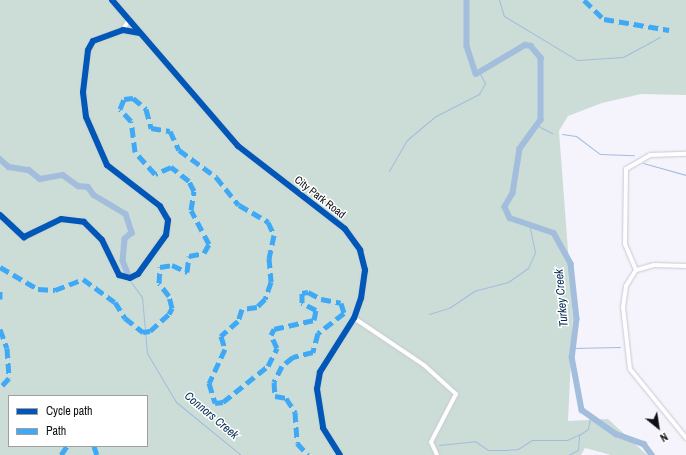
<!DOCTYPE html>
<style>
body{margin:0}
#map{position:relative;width:686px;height:455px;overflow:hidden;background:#f5f4fc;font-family:"Archivo Narrow",sans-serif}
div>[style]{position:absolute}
.green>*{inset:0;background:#cbddd6}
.stream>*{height:1px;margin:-0.5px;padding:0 0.5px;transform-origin:0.5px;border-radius:0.5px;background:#a3bddd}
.river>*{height:5.5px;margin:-2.75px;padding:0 2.75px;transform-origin:2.75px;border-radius:2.75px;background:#a3bddd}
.roads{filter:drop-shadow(0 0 1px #cac9cf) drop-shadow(0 0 1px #cac9cf)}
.minor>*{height:4px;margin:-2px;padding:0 2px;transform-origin:2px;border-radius:2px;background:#fefdff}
.quiet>*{height:5px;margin-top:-2.5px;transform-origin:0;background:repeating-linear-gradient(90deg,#3fa9f5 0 10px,transparent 0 15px)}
.cycleway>*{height:6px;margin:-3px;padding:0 3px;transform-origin:3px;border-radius:3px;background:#0057b8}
span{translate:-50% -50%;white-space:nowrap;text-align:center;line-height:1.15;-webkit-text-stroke:3px #fff;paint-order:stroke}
.street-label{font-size:11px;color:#0f0e13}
.water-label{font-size:12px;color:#032d54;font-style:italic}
.legend{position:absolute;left:8px;top:395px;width:140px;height:52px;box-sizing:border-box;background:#fff;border:1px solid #9f9fa1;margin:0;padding:5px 7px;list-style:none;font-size:12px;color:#0f0e13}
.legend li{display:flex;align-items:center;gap:8px;height:20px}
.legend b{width:20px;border:1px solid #9f9fa1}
.north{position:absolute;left:638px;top:407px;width:40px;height:40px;-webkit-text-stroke:3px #fff;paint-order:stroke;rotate:150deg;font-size:11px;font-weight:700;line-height:16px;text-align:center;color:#0f0e13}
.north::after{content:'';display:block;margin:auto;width:14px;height:18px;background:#0f0e13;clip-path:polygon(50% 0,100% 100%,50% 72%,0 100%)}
</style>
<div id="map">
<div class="green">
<div style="clip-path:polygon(evenodd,0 0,686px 0,686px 95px,641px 94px,602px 103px,568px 116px,559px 131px,573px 317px,568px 421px,608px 419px,647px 455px,611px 455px,585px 448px,581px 455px,0 455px,0 0,9px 396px,147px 396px,147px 446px,9px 446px,9px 396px)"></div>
</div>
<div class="stream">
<div style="left:499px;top:0;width:17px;rotate:73deg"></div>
<div style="left:504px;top:16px;width:85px;rotate:31.1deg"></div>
<div style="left:577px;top:60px;width:46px;rotate:-3.7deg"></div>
<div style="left:623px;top:57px;width:42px;rotate:-28.4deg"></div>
<div style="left:538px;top:126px;width:16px;rotate:27deg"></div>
<div style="left:562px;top:134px;width:14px;rotate:8deg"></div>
<div style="left:576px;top:136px;width:30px;rotate:37deg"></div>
<div style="left:600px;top:154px;width:34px;rotate:2deg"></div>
<div style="left:643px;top:163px;width:45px;rotate:15.6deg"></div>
<div style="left:389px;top:171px;width:36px;rotate:-60deg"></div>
<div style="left:407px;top:140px;width:35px;rotate:-40deg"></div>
<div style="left:434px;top:117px;width:51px;rotate:-27.1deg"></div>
<div style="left:479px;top:94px;width:13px;rotate:-61deg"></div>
<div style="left:485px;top:83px;width:10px;rotate:-119deg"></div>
<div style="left:131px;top:282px;width:19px;rotate:54deg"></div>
<div style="left:142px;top:297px;width:56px;rotate:84.9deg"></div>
<div style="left:147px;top:353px;width:57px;rotate:59.4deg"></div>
<div style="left:176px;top:402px;width:84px;rotate:39.2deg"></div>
<div style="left:429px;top:314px;width:21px;rotate:-17deg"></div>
<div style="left:449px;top:308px;width:30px;rotate:-34deg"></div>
<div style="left:474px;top:291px;width:35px;rotate:-15deg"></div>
<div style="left:508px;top:282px;width:24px;rotate:-35deg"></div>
<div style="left:528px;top:268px;width:17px;rotate:-66deg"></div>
<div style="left:535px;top:252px;width:29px;rotate:-102deg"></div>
<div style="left:573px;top:348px;width:47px;rotate:-1.2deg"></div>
<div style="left:439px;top:445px;width:36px;rotate:-6deg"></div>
<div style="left:475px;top:441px;width:16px;rotate:35deg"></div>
<div style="left:488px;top:450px;width:18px"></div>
<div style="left:506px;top:450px;width:12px;rotate:-5deg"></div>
<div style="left:518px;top:449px;width:17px;rotate:-33deg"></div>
<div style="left:532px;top:440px;width:35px"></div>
<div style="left:567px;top:440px;width:14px;rotate:-25deg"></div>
<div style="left:568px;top:455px;width:11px;rotate:-27deg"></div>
<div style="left:578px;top:450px;width:15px;rotate:-86deg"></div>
<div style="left:579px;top:435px;width:11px;rotate:-34deg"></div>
<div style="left:588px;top:429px;width:11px;rotate:-80deg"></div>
</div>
<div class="river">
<div style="left:467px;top:0;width:46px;rotate:90deg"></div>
<div style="left:467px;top:46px;width:29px;rotate:72deg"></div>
<div style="left:476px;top:74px;width:57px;rotate:-30.6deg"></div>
<div style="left:525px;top:45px;width:6px;rotate:9deg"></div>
<div style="left:531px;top:46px;width:16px;rotate:50deg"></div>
<div style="left:541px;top:58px;width:62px;rotate:90deg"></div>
<div style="left:541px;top:120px;width:36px;rotate:126deg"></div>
<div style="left:520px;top:149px;width:45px;rotate:99deg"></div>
<div style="left:513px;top:193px;width:16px;rotate:120deg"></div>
<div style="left:505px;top:207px;width:12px;rotate:66deg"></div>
<div style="left:510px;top:218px;width:46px;rotate:18.8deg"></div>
<div style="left:554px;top:233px;width:35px;rotate:61deg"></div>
<div style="left:571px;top:264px;width:55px;rotate:83.8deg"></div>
<div style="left:577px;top:319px;width:38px;rotate:97deg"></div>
<div style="left:572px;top:357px;width:54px;rotate:79.3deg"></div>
<div style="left:582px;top:410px;width:42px;rotate:35.2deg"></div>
<div style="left:616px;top:434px;width:30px;rotate:20deg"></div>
<div style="left:644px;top:444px;width:14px;rotate:54deg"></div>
<div style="left:0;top:159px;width:12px;rotate:42deg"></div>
<div style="left:9px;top:167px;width:20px;rotate:9deg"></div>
<div style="left:29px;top:170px;width:14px;rotate:39deg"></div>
<div style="left:40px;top:179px;width:23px;rotate:-10deg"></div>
<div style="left:63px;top:175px;width:19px;rotate:36deg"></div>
<div style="left:78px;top:186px;width:10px;rotate:6deg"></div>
<div style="left:88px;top:187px;width:10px;rotate:53deg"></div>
<div style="left:94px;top:195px;width:37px;rotate:31deg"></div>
<div style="left:126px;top:214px;width:20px;rotate:72deg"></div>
<div style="left:132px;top:233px;width:9px;rotate:139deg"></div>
<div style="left:125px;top:239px;width:22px;rotate:95deg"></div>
<div style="left:123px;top:261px;width:16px;rotate:68deg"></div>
</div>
<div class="roads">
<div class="minor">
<div style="left:112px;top:0;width:193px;rotate:49.2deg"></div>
<div style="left:238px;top:146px;width:135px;rotate:37.8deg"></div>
<div style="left:345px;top:229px;width:26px;rotate:54deg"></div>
<div style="left:360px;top:250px;width:21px;rotate:76deg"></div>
<div style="left:365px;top:270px;width:28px;rotate:98deg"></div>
<div style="left:361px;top:298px;width:21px;rotate:109deg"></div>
<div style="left:354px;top:318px;width:64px;rotate:122.2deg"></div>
<div style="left:320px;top:372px;width:17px;rotate:100deg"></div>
<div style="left:317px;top:389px;width:39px;rotate:81deg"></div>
<div style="left:323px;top:428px;width:32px;rotate:58deg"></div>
<div style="left:123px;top:30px;width:13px;rotate:-61deg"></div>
<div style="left:0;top:215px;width:33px;rotate:43deg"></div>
<div style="left:24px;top:237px;width:41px;rotate:-25.9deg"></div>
<div style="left:61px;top:219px;width:23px;rotate:7deg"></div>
<div style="left:84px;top:222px;width:25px;rotate:45deg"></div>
<div style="left:102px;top:240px;width:39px;rotate:64deg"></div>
<div style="left:119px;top:275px;width:11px;rotate:15deg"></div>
<div style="left:130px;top:278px;width:9px;rotate:-27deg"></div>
<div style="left:138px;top:274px;width:48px;rotate:-54.3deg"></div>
<div style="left:166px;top:235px;width:15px;rotate:-82deg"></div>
<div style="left:168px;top:220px;width:16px;rotate:-120deg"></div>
<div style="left:160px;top:206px;width:67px;rotate:-142.3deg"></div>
<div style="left:107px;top:165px;width:52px;rotate:-113.6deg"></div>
<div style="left:86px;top:117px;width:25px;rotate:-97deg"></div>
<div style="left:83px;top:92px;width:42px;rotate:-83.2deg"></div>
<div style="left:88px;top:50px;width:10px;rotate:-61deg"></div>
<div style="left:93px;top:41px;width:32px;rotate:-20deg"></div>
<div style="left:123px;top:30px;width:16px;rotate:11deg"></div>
<div style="left:686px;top:266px;width:32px;rotate:-178deg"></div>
<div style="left:654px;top:265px;width:19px;rotate:164deg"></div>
<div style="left:636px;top:270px;width:19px;rotate:122deg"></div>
<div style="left:626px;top:286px;width:21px;rotate:98deg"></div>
<div style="left:623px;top:307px;width:62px;rotate:83.6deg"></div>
<div style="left:630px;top:369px;width:89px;rotate:50.9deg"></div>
<div style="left:636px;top:270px;width:28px;rotate:-113deg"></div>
<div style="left:625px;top:244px;width:75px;rotate:-89.2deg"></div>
<div style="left:626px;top:169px;width:28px;rotate:-30deg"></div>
<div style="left:650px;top:155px;width:36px;rotate:-2deg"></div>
<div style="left:354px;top:318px;width:84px;rotate:33.9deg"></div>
<div style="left:424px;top:365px;width:43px;rotate:42.2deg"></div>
<div style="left:456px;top:394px;width:54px;rotate:117.5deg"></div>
<div style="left:431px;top:442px;width:14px;rotate:65deg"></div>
</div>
</div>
<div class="quiet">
<div style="left:584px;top:0;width:28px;rotate:44deg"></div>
<div style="left:604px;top:19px;width:66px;rotate:9.6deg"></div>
<div style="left:0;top:267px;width:44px;rotate:30.1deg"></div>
<div style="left:38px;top:289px;width:17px;rotate:3deg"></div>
<div style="left:55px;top:290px;width:30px;rotate:-21deg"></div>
<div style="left:83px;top:279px;width:39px;rotate:36deg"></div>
<div style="left:115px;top:302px;width:19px;rotate:58deg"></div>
<div style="left:125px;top:318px;width:23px;rotate:38deg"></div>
<div style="left:143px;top:332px;width:7px;rotate:-8deg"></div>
<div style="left:150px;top:331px;width:25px;rotate:-42deg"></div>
<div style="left:169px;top:314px;width:7px;rotate:-63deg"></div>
<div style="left:172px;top:308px;width:12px;rotate:-104deg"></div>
<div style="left:169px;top:296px;width:16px;rotate:-128deg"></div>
<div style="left:159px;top:283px;width:16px;rotate:-86deg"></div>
<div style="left:160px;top:267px;width:12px;rotate:-9deg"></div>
<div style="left:172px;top:265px;width:17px;rotate:25deg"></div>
<div style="left:187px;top:272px;width:16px;rotate:-83deg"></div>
<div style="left:189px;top:256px;width:15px;rotate:-11deg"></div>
<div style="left:204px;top:253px;width:10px;rotate:-61deg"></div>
<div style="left:209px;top:244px;width:38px;rotate:-118deg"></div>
<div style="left:191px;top:210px;width:19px;rotate:-81deg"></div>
<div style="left:194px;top:191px;width:11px;rotate:-117deg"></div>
<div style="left:189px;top:181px;width:23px;rotate:-142deg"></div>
<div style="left:171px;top:167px;width:17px;rotate:156deg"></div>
<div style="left:155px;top:174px;width:30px;rotate:-132deg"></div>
<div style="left:135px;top:152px;width:31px;rotate:-97deg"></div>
<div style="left:131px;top:121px;width:16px;rotate:-133deg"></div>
<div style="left:120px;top:109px;width:11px;rotate:-68deg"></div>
<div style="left:124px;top:99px;width:9px;rotate:-6deg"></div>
<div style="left:133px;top:98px;width:17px;rotate:40deg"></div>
<div style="left:146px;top:109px;width:20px;rotate:75deg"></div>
<div style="left:151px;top:128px;width:19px;rotate:9deg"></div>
<div style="left:170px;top:131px;width:21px;rotate:65deg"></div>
<div style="left:179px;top:150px;width:46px;rotate:36.1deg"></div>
<div style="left:216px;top:177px;width:36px;rotate:51deg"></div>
<div style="left:239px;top:205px;width:34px;rotate:30deg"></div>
<div style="left:268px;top:222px;width:14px;rotate:65deg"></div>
<div style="left:274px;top:235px;width:24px;rotate:102deg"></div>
<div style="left:269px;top:258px;width:24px;rotate:85deg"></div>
<div style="left:271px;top:282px;width:18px;rotate:109deg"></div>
<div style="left:265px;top:299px;width:11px;rotate:135deg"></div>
<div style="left:257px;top:307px;width:15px;rotate:172deg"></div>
<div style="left:242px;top:309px;width:13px;rotate:108deg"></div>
<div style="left:238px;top:321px;width:23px;rotate:139deg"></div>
<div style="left:221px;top:336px;width:14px;rotate:73deg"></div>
<div style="left:225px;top:349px;width:38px;rotate:115deg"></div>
<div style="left:209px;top:383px;width:21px;rotate:73deg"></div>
<div style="left:215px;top:403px;width:8px;rotate:-7deg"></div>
<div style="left:223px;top:402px;width:58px;rotate:-38.7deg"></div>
<div style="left:268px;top:366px;width:20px;rotate:-63deg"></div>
<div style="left:277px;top:348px;width:14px;rotate:-115deg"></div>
<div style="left:271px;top:335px;width:7px;rotate:-63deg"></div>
<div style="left:274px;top:329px;width:41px;rotate:-12.7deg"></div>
<div style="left:314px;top:320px;width:10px;rotate:-79deg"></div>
<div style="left:316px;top:310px;width:16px;rotate:-153deg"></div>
<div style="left:302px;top:303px;width:10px;rotate:-90deg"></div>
<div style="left:302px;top:293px;width:6px;rotate:-9deg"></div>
<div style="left:308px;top:292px;width:15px;rotate:28deg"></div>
<div style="left:321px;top:299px;width:20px;rotate:11deg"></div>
<div style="left:341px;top:303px;width:10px;rotate:73deg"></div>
<div style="left:344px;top:313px;width:33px;rotate:142deg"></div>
<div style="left:318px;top:333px;width:20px;rotate:105deg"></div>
<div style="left:313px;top:352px;width:21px;rotate:166deg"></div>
<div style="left:293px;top:357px;width:14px;rotate:141deg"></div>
<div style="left:282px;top:366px;width:18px;rotate:117deg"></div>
<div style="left:274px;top:382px;width:14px;rotate:86deg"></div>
<div style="left:275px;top:396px;width:11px;rotate:10deg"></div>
<div style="left:286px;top:398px;width:17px;rotate:57deg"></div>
<div style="left:295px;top:412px;width:31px;rotate:86deg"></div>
<div style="left:297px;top:443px;width:16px;rotate:47deg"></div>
<div style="left:0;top:291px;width:8px;rotate:90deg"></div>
<div style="left:0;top:329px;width:20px;rotate:70deg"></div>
<div style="left:7px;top:348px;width:30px;rotate:86deg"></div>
<div style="left:9px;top:378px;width:13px;rotate:132deg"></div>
<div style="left:94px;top:446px;width:9px;rotate:72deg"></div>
<div style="left:61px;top:455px;width:11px;rotate:-56deg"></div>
</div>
<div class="cycleway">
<div style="left:112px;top:0;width:193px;rotate:49.2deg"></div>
<div style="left:238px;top:146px;width:135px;rotate:37.8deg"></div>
<div style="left:345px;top:229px;width:26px;rotate:54deg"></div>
<div style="left:360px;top:250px;width:21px;rotate:76deg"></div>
<div style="left:365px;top:270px;width:28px;rotate:98deg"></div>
<div style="left:361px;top:298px;width:21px;rotate:109deg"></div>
<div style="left:354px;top:318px;width:64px;rotate:122.2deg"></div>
<div style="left:320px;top:372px;width:17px;rotate:100deg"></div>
<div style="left:317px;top:389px;width:39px;rotate:81deg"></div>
<div style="left:323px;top:428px;width:32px;rotate:58deg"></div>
<div style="left:0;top:215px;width:33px;rotate:43deg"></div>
<div style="left:24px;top:237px;width:41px;rotate:-25.9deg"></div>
<div style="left:61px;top:219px;width:23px;rotate:7deg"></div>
<div style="left:84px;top:222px;width:25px;rotate:45deg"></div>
<div style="left:102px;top:240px;width:39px;rotate:64deg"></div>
<div style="left:119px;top:275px;width:11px;rotate:15deg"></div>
<div style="left:130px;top:278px;width:9px;rotate:-27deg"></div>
<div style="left:138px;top:274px;width:48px;rotate:-54.3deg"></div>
<div style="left:166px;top:235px;width:15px;rotate:-82deg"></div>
<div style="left:168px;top:220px;width:16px;rotate:-120deg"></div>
<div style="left:160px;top:206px;width:67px;rotate:-142.3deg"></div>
<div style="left:107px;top:165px;width:52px;rotate:-113.6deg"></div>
<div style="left:86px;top:117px;width:25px;rotate:-97deg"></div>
<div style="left:83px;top:92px;width:42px;rotate:-83.2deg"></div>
<div style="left:88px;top:50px;width:10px;rotate:-61deg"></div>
<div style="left:93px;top:41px;width:32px;rotate:-20deg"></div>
<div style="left:123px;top:30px;width:17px;rotate:10deg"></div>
</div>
<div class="street-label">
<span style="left:320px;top:197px;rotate:38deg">City Park Road</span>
</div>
<div class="water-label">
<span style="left:562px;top:298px;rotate:-95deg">Turkey Creek</span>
<span style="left:211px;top:416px;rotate:40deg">Connors Creek</span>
</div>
<ul class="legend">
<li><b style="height:5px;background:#0057b8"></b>Cycle path</li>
<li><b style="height:5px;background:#3fa9f5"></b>Path</li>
</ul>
<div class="north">N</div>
</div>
